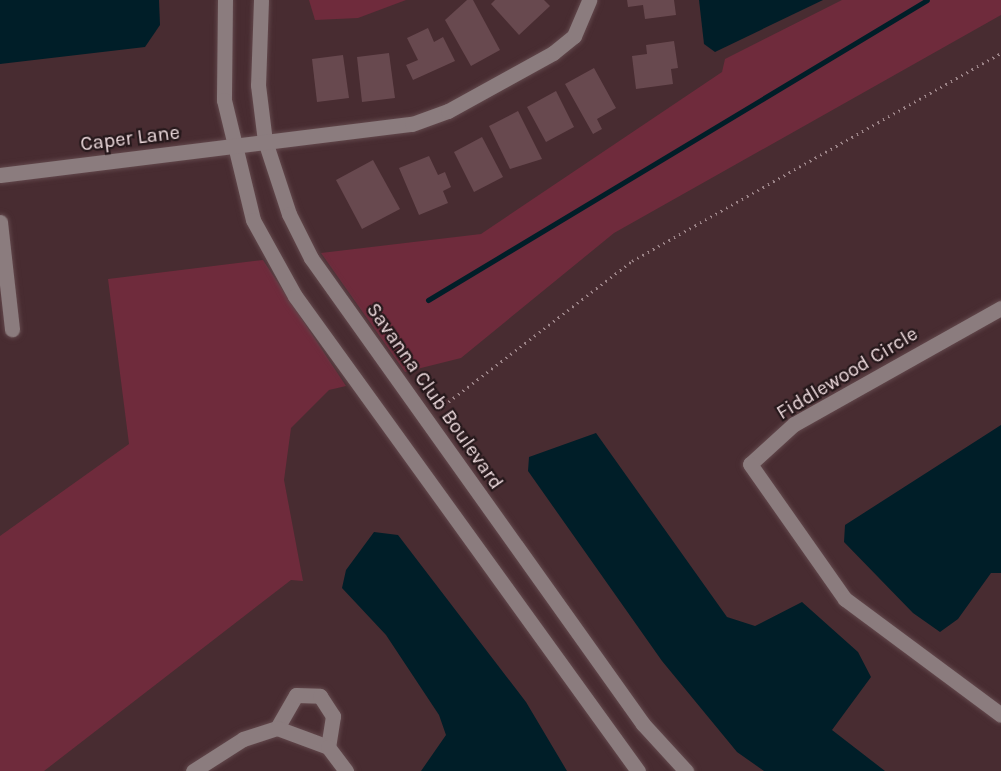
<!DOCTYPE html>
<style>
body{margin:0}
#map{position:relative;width:1001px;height:771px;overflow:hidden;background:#482c31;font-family:Karla,sans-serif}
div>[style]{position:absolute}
.green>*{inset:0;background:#6f2b3c}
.water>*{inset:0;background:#001e28}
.stream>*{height:5px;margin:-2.5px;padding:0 2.5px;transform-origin:2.5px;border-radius:2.5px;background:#001e28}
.building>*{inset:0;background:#68494f}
.path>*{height:3px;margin-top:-1.5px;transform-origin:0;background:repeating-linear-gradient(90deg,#9c8488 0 1.5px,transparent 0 6px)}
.roads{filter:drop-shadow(0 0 2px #62484c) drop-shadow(0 0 2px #62484c)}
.minor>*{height:15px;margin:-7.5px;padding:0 7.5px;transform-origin:7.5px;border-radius:7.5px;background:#8b7c7e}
span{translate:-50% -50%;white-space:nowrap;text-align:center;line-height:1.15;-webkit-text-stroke:4.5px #26181b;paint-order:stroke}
.street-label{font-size:20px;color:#ecd9dc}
</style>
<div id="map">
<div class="green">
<div style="clip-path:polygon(309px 0,406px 0,358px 18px,315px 20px)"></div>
<div style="clip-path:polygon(842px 0,1001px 0,1001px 15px,614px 233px,461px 358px,405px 372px,321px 253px,481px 234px,722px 72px,725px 59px)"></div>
<div style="clip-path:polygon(263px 260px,346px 386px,329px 390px,291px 428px,284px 480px,303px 581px,291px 580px,44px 771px,0 771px,0 536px,129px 444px,108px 279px)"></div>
</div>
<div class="water">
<div style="clip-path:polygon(0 0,159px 0,160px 25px,145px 47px,0 64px)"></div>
<div style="clip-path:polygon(699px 0,823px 0,715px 52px,704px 44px)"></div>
<div style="clip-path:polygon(1001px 425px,1001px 573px,991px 573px,958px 619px,940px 632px,913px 613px,844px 542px,845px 525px)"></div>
<div style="clip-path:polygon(596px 433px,727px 617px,755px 626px,802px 602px,858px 652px,871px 677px,832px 730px,885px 771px,764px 771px,737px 752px,662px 661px,528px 471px,529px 457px)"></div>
<div style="clip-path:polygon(374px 532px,398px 535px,526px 702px,567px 771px,421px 771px,446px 735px,439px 715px,386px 635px,342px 588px,346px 570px)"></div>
</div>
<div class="stream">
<div style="left:428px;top:300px;width:582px;rotate:-31.01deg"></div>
</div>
<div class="building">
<div style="clip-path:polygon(467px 0,473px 0,500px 50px,471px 66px,445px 20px)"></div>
<div style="clip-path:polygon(495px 0,544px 0,550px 6px,519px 35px,491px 4px)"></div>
<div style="clip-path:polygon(627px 0,674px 0,676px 15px,645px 19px,643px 5px,628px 7px)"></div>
<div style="clip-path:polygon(428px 28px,434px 42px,443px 37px,455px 61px,413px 80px,406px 65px,418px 60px,407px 38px)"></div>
<div style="clip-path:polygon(674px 41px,678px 68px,671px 69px,673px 84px,636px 89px,632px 56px,647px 54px,646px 45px)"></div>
<div style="clip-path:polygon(389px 53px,395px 98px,362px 102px,357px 57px)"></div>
<div style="clip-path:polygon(343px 55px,349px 98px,317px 102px,312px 59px)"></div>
<div style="clip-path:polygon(594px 68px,616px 108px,597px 119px,602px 129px,593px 134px,565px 84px)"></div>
<div style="clip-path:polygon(556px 91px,574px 127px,546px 142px,527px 107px)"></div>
<div style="clip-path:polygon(518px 111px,542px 159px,510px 169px,489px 126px)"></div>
<div style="clip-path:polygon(482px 137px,503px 177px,474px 192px,454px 152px)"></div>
<div style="clip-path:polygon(429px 156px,438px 175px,445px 172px,451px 187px,443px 191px,448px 203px,419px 215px,399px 168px)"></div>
<div style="clip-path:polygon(373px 160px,400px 209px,362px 229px,336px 180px)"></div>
</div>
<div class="path">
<div style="left:439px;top:409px;width:243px;rotate:-37.5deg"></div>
<div style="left:632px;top:261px;width:424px;rotate:-29.4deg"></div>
</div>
<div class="roads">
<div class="minor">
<div style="left:225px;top:0;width:100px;rotate:90.6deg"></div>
<div style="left:224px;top:100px;width:123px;rotate:76.4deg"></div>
<div style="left:253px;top:220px;width:87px;rotate:61.1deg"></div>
<div style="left:295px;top:296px;width:586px;rotate:54.17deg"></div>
<div style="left:261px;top:0;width:85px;rotate:92deg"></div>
<div style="left:258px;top:85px;width:56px;rotate:82.9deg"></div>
<div style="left:265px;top:141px;width:77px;rotate:71.8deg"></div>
<div style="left:289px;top:214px;width:49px;rotate:63.4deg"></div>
<div style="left:311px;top:258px;width:572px;rotate:54.53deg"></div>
<div style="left:643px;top:724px;width:64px;rotate:47.5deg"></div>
<div style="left:0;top:175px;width:415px;rotate:-7.1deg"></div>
<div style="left:412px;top:124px;width:38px;rotate:-20deg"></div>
<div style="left:448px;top:111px;width:120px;rotate:-28.9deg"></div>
<div style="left:553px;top:53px;width:27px;rotate:-39deg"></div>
<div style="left:574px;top:36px;width:39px;rotate:-67deg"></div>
<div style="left:0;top:222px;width:108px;rotate:83.6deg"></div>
<div style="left:1001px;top:308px;width:237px;rotate:150.7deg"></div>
<div style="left:794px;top:424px;width:59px;rotate:137.7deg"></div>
<div style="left:750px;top:464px;width:165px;rotate:54.9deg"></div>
<div style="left:845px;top:599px;width:194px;rotate:36.6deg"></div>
<div style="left:277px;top:728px;width:38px;rotate:-60deg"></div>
<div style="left:296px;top:695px;width:24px;rotate:2deg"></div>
<div style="left:320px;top:696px;width:24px;rotate:57deg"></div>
<div style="left:333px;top:716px;width:31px;rotate:99deg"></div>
<div style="left:193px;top:771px;width:59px;rotate:-32.6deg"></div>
<div style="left:243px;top:739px;width:36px;rotate:-18deg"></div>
<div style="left:277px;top:728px;width:54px;rotate:20.4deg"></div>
<div style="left:328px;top:747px;width:30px;rotate:53deg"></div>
</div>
</div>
<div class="street-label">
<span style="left:130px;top:138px;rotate:-7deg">Caper Lane</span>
<span style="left:847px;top:373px;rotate:-31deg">Fiddlewood Circle</span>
<span style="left:435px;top:396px;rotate:55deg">Savanna Club Boulevard</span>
</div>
</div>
